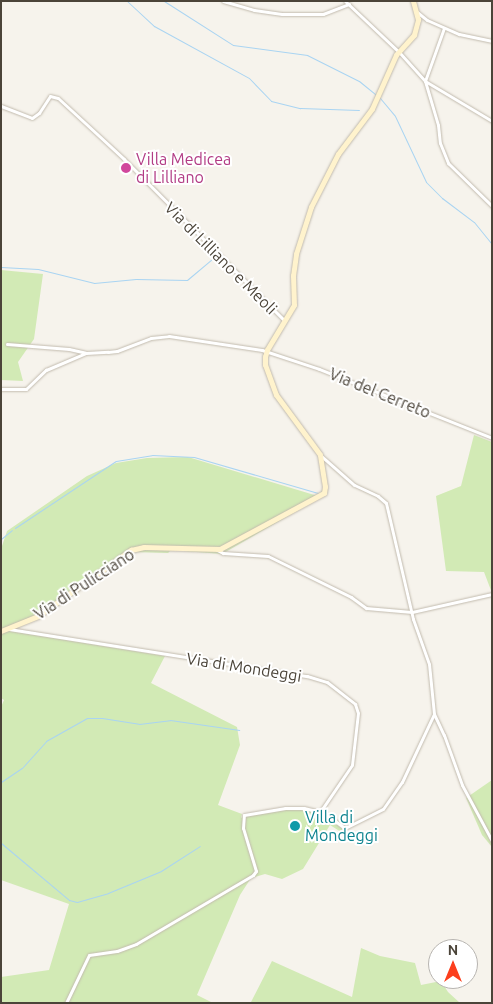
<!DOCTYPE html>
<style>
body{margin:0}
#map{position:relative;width:493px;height:1004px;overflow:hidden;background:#f6f3ec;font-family:Ubuntu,sans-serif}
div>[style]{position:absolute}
.green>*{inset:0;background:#d2eab5}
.stream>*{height:1px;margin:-0.5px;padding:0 0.5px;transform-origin:0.5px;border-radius:0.5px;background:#a9d4f2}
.roads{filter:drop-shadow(0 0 1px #c2bbae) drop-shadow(0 0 1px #c2bbae)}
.street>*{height:3px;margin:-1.5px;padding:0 1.5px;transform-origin:1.5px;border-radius:1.5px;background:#fff}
.secondary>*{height:4.5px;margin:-2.25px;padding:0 2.25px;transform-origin:2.25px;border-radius:2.25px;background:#fff3cd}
.dots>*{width:14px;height:14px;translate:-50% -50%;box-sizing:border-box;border:2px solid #fff;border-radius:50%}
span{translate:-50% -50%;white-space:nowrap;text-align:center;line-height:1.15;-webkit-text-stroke:4px #fff;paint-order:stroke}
.hotel-label{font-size:16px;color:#b23c85}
.left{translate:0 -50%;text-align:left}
.street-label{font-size:16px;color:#4b4439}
.culture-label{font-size:16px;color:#0d838f}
.frame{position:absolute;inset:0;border:2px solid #4b4439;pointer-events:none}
.north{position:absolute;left:428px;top:939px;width:50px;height:50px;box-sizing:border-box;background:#fff;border:1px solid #b7b4b0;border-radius:50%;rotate:0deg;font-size:14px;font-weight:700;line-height:20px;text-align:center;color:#4b4439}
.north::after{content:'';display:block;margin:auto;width:18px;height:22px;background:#fc3f1d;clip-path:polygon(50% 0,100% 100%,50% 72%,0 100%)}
</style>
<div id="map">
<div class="green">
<div style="clip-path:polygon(1px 270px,43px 274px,34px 339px,18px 362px,23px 381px,1px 380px)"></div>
<div style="clip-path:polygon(474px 435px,492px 442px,492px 593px,484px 572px,446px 571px,436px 496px,461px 486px)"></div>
<div style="clip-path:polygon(188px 457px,321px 497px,222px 554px,171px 550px,168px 553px,133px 552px,48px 613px,10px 631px,165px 656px,151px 683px,237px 727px,240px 745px,218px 805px,242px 814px,241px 818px,245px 815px,292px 808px,321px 813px,344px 830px,341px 832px,330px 825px,303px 869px,282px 879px,265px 874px,251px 878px,240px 895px,197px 995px,213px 1003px,1px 1003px,1px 977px,49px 970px,69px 904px,1px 880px,1px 707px,4px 700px,1px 698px,1px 549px,7px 531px,87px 476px,116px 463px,147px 458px)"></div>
<div style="clip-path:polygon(492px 780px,492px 847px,482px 835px,466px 798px)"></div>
<div style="clip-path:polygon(361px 948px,380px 956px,415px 963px,421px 985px,441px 981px,448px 992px,460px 1003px,251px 1002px,272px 961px,352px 997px)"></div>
</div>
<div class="stream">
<div style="left:127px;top:1px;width:37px;rotate:43deg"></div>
<div style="left:154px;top:26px;width:108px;rotate:28.7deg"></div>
<div style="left:249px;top:78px;width:32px;rotate:46deg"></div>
<div style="left:271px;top:101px;width:30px;rotate:14deg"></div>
<div style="left:300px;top:108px;width:59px;rotate:1.9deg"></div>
<div style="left:164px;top:1px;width:82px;rotate:32.5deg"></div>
<div style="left:233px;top:45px;width:75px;rotate:7.7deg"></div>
<div style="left:307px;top:55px;width:58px;rotate:26.6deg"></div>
<div style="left:359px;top:81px;width:22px;rotate:39deg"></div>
<div style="left:380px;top:98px;width:23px;rotate:50deg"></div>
<div style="left:395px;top:116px;width:73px;rotate:64.8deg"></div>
<div style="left:426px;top:182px;width:23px;rotate:45deg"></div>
<div style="left:442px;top:198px;width:40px;rotate:37deg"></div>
<div style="left:474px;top:222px;width:28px;rotate:51deg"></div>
<div style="left:1px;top:267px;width:37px;rotate:3deg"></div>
<div style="left:38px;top:269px;width:58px;rotate:14deg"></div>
<div style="left:94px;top:283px;width:42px;rotate:-5.4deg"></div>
<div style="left:136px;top:279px;width:51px;rotate:1.1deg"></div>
<div style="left:187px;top:280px;width:34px;rotate:-40deg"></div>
<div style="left:15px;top:528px;width:121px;rotate:-33.6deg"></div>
<div style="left:116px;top:461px;width:36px;rotate:-9deg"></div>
<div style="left:152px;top:455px;width:42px;rotate:2.7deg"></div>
<div style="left:194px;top:457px;width:129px;rotate:16.2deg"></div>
<div style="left:1px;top:539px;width:14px;rotate:-39deg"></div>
<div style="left:1px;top:782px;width:25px;rotate:-34deg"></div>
<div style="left:22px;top:768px;width:36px;rotate:-48deg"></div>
<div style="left:46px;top:741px;width:47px;rotate:-29.3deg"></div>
<div style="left:87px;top:718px;width:15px"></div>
<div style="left:102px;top:718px;width:37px;rotate:9deg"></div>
<div style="left:139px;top:724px;width:31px;rotate:-7deg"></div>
<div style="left:170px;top:720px;width:70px;rotate:8.2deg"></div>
<div style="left:1px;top:843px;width:89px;rotate:40deg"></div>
<div style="left:69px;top:900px;width:8px;rotate:14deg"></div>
<div style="left:77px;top:902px;width:32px;rotate:-16deg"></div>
<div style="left:108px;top:893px;width:57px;rotate:-22.5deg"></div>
<div style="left:161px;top:871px;width:46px;rotate:-32.7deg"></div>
</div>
<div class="roads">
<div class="street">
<div style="left:223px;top:1px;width:32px;rotate:16deg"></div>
<div style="left:254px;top:10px;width:28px;rotate:8deg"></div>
<div style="left:282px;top:14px;width:41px"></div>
<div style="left:323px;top:14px;width:28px;rotate:-21deg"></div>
<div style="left:345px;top:1px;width:74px;rotate:43.4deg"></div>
<div style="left:399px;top:52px;width:39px;rotate:48deg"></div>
<div style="left:425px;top:81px;width:46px;rotate:73.5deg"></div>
<div style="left:438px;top:125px;width:18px;rotate:84deg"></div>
<div style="left:440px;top:143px;width:22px;rotate:68deg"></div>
<div style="left:448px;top:163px;width:62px;rotate:44.3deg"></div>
<div style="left:417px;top:12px;width:13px;rotate:39deg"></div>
<div style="left:427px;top:20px;width:35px;rotate:24deg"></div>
<div style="left:459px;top:34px;width:34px;rotate:12deg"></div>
<div style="left:425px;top:81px;width:78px;rotate:30.8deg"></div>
<div style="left:425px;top:81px;width:56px;rotate:-70.3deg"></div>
<div style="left:1px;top:106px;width:33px;rotate:21deg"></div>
<div style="left:32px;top:118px;width:9px;rotate:-36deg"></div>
<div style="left:39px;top:113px;width:20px;rotate:-57deg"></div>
<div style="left:50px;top:96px;width:8px;rotate:14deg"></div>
<div style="left:58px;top:98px;width:90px;rotate:42.7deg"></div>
<div style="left:124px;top:159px;width:228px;rotate:45.2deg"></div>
<div style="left:7px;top:344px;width:62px;rotate:4.6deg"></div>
<div style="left:69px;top:349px;width:17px;rotate:13deg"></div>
<div style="left:86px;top:353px;width:22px;rotate:-3deg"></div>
<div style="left:108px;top:352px;width:9px;rotate:-6deg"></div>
<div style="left:117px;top:351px;width:36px;rotate:-21deg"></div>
<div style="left:151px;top:338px;width:18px;rotate:-6deg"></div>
<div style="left:169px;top:336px;width:94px;rotate:8.6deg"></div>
<div style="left:262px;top:350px;width:60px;rotate:18.4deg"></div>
<div style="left:319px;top:369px;width:186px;rotate:21.7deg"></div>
<div style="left:1px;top:389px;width:25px"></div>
<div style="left:26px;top:389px;width:28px;rotate:-44deg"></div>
<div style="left:46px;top:370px;width:43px;rotate:-23deg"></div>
<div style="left:217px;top:550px;width:7px;rotate:27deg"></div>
<div style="left:223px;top:553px;width:45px;rotate:3.8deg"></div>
<div style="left:268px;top:556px;width:93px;rotate:26.3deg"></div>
<div style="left:351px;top:597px;width:19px;rotate:36deg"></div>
<div style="left:366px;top:608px;width:46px;rotate:5deg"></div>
<div style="left:412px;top:612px;width:82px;rotate:-12.7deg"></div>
<div style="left:9px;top:629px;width:302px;rotate:9deg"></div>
<div style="left:307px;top:676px;width:21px;rotate:17deg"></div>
<div style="left:327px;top:682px;width:36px;rotate:38deg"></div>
<div style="left:355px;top:704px;width:9px;rotate:72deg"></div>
<div style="left:358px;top:713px;width:52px;rotate:96.6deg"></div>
<div style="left:352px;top:765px;width:57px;rotate:124.2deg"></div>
<div style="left:434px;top:714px;width:23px;rotate:65deg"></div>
<div style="left:444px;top:735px;width:53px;rotate:70.2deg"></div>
<div style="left:462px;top:785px;width:64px;rotate:61.8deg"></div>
<div style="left:66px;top:1003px;width:53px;rotate:-64.4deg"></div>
<div style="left:89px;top:955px;width:28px;rotate:-8deg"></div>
<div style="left:117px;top:951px;width:20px;rotate:-20deg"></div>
<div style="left:136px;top:944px;width:136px;rotate:-30.5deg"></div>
<div style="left:253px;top:875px;width:5px;rotate:-53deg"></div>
<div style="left:256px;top:871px;width:45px;rotate:-106.8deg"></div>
<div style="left:243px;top:828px;width:13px;rotate:-86deg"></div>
<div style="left:244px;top:815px;width:42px;rotate:-9.7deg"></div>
<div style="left:285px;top:808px;width:19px"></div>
<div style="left:304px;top:808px;width:21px;rotate:14deg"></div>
<div style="left:324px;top:813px;width:26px;rotate:36deg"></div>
<div style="left:345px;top:828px;width:42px;rotate:-26.6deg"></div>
<div style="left:383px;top:809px;width:33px;rotate:-55deg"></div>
<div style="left:402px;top:782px;width:75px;rotate:-64.8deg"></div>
<div style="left:434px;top:714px;width:50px;rotate:-95.7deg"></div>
<div style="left:429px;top:664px;width:48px;rotate:-109.6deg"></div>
<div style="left:413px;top:619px;width:119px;rotate:-103.1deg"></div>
<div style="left:386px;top:503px;width:11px;rotate:-139deg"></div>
<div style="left:378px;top:496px;width:26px;rotate:-155deg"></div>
<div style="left:354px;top:485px;width:45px;rotate:-138.6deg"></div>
</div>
<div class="secondary">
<div style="left:1px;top:631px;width:40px;rotate:-22deg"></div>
<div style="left:38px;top:616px;width:114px;rotate:-35.4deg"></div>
<div style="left:131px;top:550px;width:13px;rotate:-13deg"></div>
<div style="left:144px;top:547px;width:76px;rotate:1.5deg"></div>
<div style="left:220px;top:549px;width:118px;rotate:-28.3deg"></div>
<div style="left:324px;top:493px;width:6px;rotate:-81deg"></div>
<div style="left:325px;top:487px;width:32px;rotate:-99deg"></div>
<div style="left:320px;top:455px;width:74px;rotate:-126.3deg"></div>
<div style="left:276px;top:395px;width:32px;rotate:-110deg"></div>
<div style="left:265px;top:365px;width:8px;rotate:-90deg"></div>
<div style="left:265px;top:357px;width:7px;rotate:-74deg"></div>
<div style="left:267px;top:350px;width:52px;rotate:-59deg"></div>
<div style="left:294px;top:305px;width:29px;rotate:-92deg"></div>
<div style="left:293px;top:276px;width:22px;rotate:-82deg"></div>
<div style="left:296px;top:254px;width:49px;rotate:-72.3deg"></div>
<div style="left:311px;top:207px;width:59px;rotate:-63deg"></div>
<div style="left:338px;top:154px;width:56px;rotate:-52.9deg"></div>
<div style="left:372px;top:109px;width:59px;rotate:-66deg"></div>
<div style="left:396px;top:55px;width:27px;rotate:-48deg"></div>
<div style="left:414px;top:35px;width:16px;rotate:-75deg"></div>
<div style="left:418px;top:20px;width:20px;rotate:-105deg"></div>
</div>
</div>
<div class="dots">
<div style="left:126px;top:168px;background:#d1479c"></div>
<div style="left:295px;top:826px;background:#0f9aa8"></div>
</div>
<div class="hotel-label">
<span class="left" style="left:136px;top:168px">Villa Medicea<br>di Lilliano</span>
</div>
<div class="street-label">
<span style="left:221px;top:258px;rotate:45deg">Via di Lilliano e Meoli</span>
<span style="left:380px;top:393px;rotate:22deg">Via del Cerreto</span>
<span style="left:84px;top:584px;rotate:-33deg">Via di Pulicciano</span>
<span style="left:244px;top:667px;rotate:9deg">Via di Mondeggi</span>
</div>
<div class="culture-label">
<span class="left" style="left:305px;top:826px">Villa di<br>Mondeggi</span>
</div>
<div class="frame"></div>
<div class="north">N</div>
</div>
